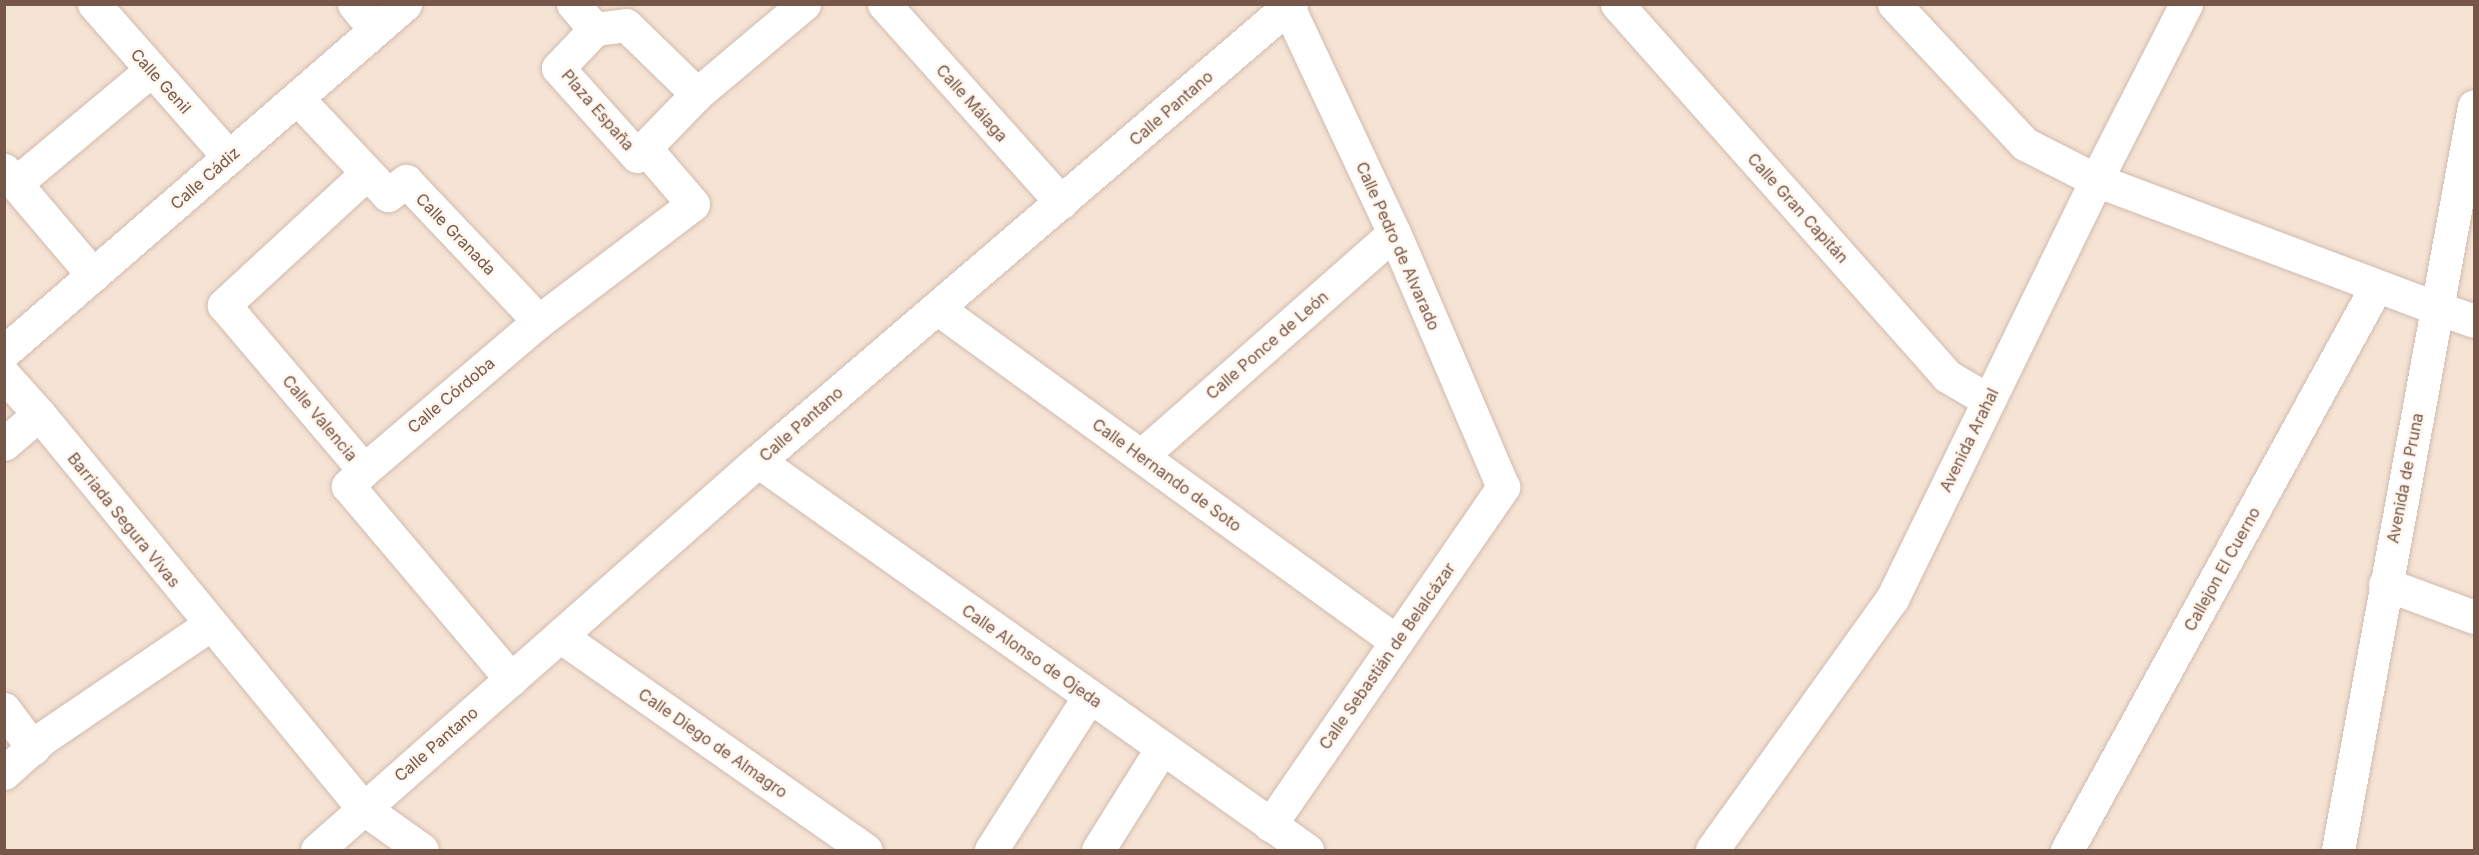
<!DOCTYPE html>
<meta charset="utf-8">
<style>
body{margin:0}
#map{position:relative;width:2479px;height:855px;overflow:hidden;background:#fdf2e6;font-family:Inter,sans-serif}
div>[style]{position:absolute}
.residential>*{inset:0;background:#f5e3d4}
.roads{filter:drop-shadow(0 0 2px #d1bbae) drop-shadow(0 0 2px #d1bbae)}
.street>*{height:33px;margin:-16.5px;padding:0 16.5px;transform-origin:16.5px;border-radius:16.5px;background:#fff}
.secondary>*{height:33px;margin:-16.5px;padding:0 16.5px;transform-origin:16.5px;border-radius:16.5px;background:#fff}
span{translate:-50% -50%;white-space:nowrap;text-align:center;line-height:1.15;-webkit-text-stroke:4.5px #fff6ed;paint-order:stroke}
.street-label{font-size:16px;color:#77564a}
.frame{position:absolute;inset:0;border:6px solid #77564a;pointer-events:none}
</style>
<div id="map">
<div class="residential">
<div style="clip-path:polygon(5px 5px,2474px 5px,2474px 850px,5px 850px)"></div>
</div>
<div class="roads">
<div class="street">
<div style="left:94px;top:4px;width:204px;rotate:48.6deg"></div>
<div style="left:354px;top:4px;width:33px;rotate:51deg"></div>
<div style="left:573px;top:4px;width:33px;rotate:49deg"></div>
<div style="left:884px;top:4px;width:266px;rotate:48.2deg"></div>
<div style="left:1617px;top:4px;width:497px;rotate:48.4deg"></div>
<div style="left:1947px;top:376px;width:48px;rotate:30.3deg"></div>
<div style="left:1894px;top:4px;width:192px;rotate:46.9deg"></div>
<div style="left:2025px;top:144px;width:80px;rotate:26.9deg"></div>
<div style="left:2096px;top:180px;width:198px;rotate:-62.9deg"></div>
<div style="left:626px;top:25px;width:99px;rotate:44.2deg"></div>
<div style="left:697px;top:94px;width:86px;rotate:134.1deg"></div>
<div style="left:637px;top:156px;width:118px;rotate:-131.9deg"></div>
<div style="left:558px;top:68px;width:54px;rotate:-46.5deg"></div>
<div style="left:595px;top:29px;width:31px;rotate:-7deg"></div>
<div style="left:697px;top:94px;width:140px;rotate:-40.1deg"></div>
<div style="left:297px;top:98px;width:133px;rotate:46.8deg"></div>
<div style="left:388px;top:195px;width:23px;rotate:-38deg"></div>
<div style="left:406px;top:181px;width:193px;rotate:46.5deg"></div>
<div style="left:4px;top:170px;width:138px;rotate:49.7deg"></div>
<div style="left:367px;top:173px;width:195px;rotate:137.3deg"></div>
<div style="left:224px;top:305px;width:216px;rotate:49.7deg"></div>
<div style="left:364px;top:470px;width:23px;rotate:135deg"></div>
<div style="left:348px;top:486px;width:253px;rotate:49.8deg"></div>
<div style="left:16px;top:183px;width:176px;rotate:-39.9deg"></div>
<div style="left:937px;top:308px;width:568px;rotate:35.98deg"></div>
<div style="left:2437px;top:308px;width:39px;rotate:19deg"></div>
<div style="left:4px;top:352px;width:531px;rotate:-40.95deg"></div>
<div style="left:4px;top:375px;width:52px;rotate:48.1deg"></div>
<div style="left:39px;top:414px;width:46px;rotate:139.4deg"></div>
<div style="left:39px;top:414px;width:510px;rotate:50.57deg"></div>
<div style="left:363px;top:808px;width:72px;rotate:35.4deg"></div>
<div style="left:1141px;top:456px;width:337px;rotate:-41.4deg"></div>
<div style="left:758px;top:461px;width:673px;rotate:35.32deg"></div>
<div style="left:364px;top:470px;width:230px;rotate:-40.4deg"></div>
<div style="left:539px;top:321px;width:193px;rotate:-37.2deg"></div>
<div style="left:693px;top:204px;width:74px;rotate:-130.6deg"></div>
<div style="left:2385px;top:584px;width:95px;rotate:20.3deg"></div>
<div style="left:560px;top:636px;width:373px;rotate:35deg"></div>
<div style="left:4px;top:709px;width:49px;rotate:53.4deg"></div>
<div style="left:4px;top:773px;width:52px;rotate:-41.9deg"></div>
<div style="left:43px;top:738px;width:201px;rotate:-34.2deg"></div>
<div style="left:1270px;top:825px;width:411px;rotate:-55.4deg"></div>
<div style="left:1503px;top:487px;width:276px;rotate:-113.2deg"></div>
<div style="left:1394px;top:233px;width:250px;rotate:-115.1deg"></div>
<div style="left:991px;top:850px;width:182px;rotate:-57.4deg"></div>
<div style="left:1098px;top:850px;width:120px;rotate:-57.9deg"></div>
<div style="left:2067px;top:850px;width:642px;rotate:-61.24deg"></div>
</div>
<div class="secondary">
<div style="left:317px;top:850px;width:588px;rotate:-41.42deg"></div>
<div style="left:758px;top:461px;width:702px;rotate:-40.61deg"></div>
<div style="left:1712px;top:850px;width:309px;rotate:-54.4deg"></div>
<div style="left:1892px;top:599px;width:466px;rotate:-64deg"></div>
<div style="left:2096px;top:180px;width:364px;rotate:20.6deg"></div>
<div style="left:2338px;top:850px;width:756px;rotate:-79.64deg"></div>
</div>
</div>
<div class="street-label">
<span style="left:161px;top:81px;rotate:48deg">Calle Genil</span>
<span style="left:972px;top:103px;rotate:48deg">Calle Málaga</span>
<span style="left:1171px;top:108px;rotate:-41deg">Calle Pantano</span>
<span style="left:598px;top:110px;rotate:49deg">Plaza España</span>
<span style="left:205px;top:178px;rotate:-41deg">Calle Cádiz</span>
<span style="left:1798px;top:208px;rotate:48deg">Calle Gran Capitán</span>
<span style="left:456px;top:234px;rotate:46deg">Calle Granada</span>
<span style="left:1398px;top:246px;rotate:66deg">Calle Pedro de Alvarado</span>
<span style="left:1267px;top:345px;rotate:-41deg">Calle Ponce de León</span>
<span style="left:451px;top:395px;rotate:-40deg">Calle Córdoba</span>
<span style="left:320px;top:418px;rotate:50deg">Calle Valencia</span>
<span style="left:801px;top:424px;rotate:-41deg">Calle Pantano</span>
<span style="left:1969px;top:440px;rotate:-64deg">Avenida Arahal</span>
<span style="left:1167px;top:475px;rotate:36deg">Calle Hernando de Soto</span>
<span style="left:2405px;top:478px;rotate:-79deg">Avenida de Pruna</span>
<span style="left:124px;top:520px;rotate:51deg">Barriada Segura Vivas</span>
<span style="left:2222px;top:569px;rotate:-61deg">Callejon El Cuerno</span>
<span style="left:1032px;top:656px;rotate:35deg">Calle Alonso de Ojeda</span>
<span style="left:1387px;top:656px;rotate:-55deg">Calle Sebastián de Belalcázar</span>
<span style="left:713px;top:743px;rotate:35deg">Calle Diego de Almagro</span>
<span style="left:436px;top:744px;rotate:-41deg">Calle Pantano</span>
</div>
<div class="frame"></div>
</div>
